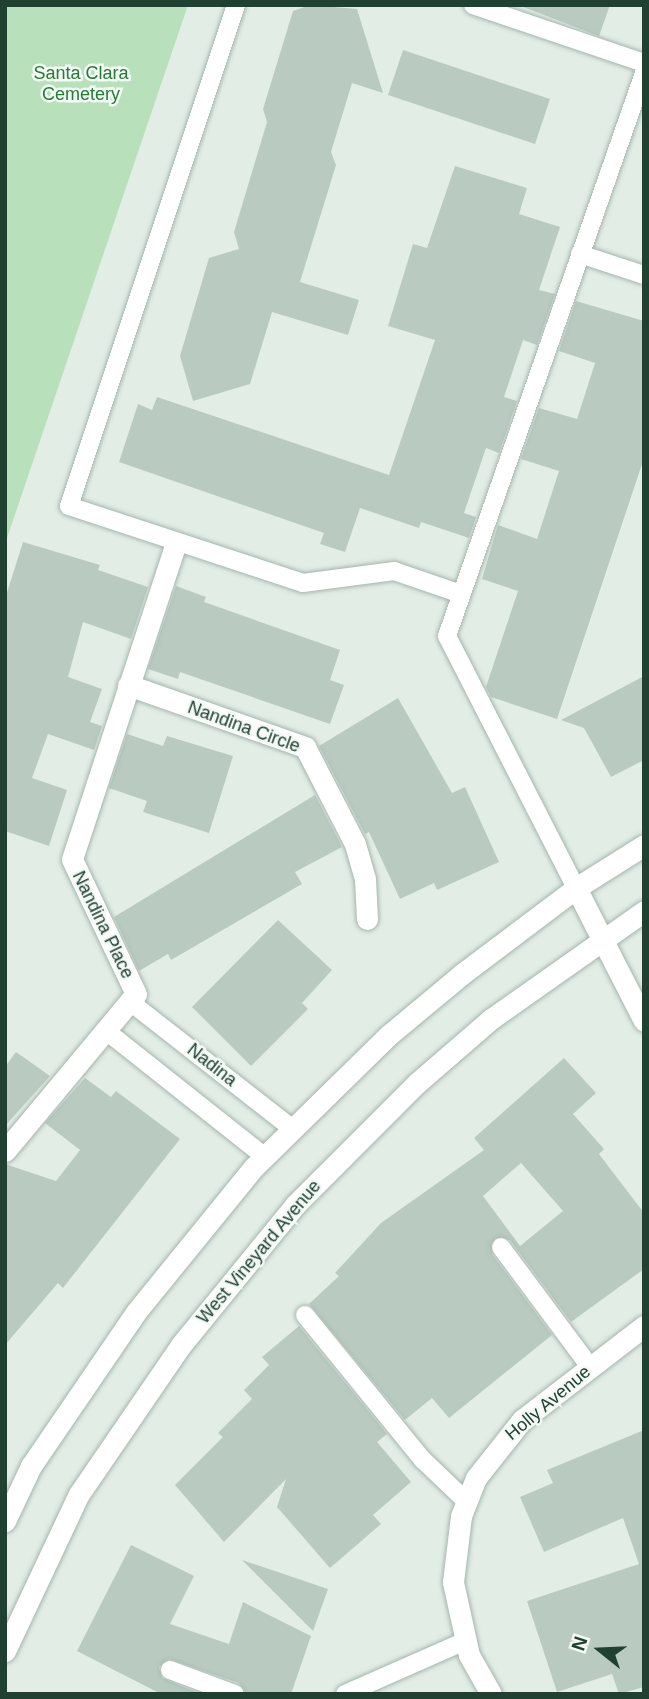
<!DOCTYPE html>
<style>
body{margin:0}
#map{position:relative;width:649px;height:1699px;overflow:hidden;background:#e2ede6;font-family:Helvetica,sans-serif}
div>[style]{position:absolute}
.green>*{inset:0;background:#b8e1bb}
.building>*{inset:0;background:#b9cbc1}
.roads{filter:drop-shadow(0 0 2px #a4b6ac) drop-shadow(0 0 2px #a4b6ac)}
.lane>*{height:18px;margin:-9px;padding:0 9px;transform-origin:9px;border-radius:9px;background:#fff}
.street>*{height:21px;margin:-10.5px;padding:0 10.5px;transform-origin:10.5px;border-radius:10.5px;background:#fff}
.secondary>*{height:21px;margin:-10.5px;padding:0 10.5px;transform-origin:10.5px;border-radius:10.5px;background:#fff}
span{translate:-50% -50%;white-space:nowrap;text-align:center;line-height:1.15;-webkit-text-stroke:5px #f3f9f5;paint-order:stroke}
.park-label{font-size:18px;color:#267b36}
.street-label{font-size:18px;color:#204031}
.frame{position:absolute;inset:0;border:7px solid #204031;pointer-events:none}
.north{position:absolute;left:565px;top:1615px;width:70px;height:70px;-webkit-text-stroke:5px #f3f9f5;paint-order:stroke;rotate:288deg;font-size:19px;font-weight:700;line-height:28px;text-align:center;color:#204031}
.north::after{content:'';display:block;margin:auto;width:24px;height:32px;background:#204031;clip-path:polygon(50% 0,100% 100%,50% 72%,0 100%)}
</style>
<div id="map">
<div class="green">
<div style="clip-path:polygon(5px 5px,188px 5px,5px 544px)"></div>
</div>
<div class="building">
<div style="clip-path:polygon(310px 5px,357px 9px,383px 93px,352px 83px,331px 152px,336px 165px,300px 282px,359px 300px,348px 335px,272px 312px,250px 384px,193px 401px,180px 356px,209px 258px,239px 249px,234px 232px,267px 122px,263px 109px,293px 11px)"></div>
<div style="clip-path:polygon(518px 5px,610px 5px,599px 36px)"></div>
<div style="clip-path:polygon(403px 50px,550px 99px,535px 144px,388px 95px)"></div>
<div style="clip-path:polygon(455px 166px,527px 188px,519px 214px,560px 227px,539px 290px,555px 294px,537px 345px,523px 340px,504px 397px,517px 401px,499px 453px,486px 448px,464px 513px,476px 517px,469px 538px,421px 522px,419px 528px,360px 508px,345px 552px,320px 544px,324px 533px,119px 462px,138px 404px,152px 410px,157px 397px,389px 475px,435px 340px,388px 326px,413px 244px,427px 248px)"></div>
<div style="clip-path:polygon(576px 301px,644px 321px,644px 458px,557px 719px,491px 697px,486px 687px,518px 591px,482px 579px,498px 525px,537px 539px,559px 471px,521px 459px,539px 408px,577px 419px,595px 363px,559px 351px)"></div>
<div style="clip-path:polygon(23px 542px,100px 565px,98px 570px,148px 587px,131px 639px,83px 622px,68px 677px,102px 689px,90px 722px,102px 726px,94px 750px,48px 734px,32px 778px,67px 790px,49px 846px,5px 831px,5px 599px)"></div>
<div style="clip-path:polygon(176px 586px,206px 597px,204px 602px,340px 650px,330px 680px,344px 685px,330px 724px,180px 672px,178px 679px,148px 669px)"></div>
<div style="clip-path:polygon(644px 676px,644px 760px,611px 777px,584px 728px,561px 720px)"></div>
<div style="clip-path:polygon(398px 698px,452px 793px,465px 787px,499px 862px,437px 890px,434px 883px,400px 899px,369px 832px,365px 834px,319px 746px)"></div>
<div style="clip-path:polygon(127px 734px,163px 746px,167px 736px,233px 756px,209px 833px,143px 812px,147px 801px,109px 788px)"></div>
<div style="clip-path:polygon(315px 795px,342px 847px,295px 872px,302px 884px,171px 960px,168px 954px,139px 971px,114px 917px)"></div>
<div style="clip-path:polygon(278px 920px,332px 970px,302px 1003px,308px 1009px,251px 1066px,192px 1007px)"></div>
<div style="clip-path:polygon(16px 1052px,50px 1076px,5px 1126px,5px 1067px)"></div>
<div style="clip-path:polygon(evenodd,564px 1058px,596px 1093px,573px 1114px,604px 1149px,599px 1154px,644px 1213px,644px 1269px,571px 1322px,510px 1240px,495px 1238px,492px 1254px,552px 1335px,449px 1418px,432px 1398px,405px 1420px,309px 1304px,339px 1276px,335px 1273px,381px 1223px,484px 1150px,474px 1138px,564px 1058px,521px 1163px,563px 1211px,520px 1246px,483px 1196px,521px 1163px)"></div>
<div style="clip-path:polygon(85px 1078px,111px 1097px,116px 1091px,180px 1139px,63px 1288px,58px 1283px,5px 1345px,5px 1164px,56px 1181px,80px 1150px,45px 1123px)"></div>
<div style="clip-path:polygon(299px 1326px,387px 1434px,377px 1442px,411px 1482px,373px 1515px,381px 1524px,330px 1568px,277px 1507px,286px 1479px,224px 1542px,175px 1485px,223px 1437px,218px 1433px,252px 1399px,244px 1390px,269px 1365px,262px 1357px)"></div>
<div style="clip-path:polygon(644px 1430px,644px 1687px,619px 1694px,612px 1674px,557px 1692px,527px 1601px,639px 1564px,623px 1518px,544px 1552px,520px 1497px,553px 1483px,547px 1470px)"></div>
<div style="clip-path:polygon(131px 1545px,194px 1576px,170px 1624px,229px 1644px,243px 1602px,311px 1636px,291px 1694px,246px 1694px,239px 1683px,169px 1659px,159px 1667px,162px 1678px,201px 1694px,161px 1694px,77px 1651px)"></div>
<div style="clip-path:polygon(242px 1560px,328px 1589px,313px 1631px)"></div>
</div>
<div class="roads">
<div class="lane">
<div style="left:236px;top:5px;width:528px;rotate:108.43deg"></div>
<div style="left:69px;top:506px;width:246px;rotate:18.2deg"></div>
<div style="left:303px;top:583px;width:92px;rotate:-7.5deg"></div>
<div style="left:394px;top:571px;width:71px;rotate:18.9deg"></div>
<div style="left:473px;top:5px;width:181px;rotate:18.7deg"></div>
<div style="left:580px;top:254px;width:67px;rotate:18.2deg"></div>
<div style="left:576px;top:888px;width:283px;rotate:-117.1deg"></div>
<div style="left:447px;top:636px;width:596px;rotate:-70.71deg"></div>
<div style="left:129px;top:1001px;width:208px;rotate:38deg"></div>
<div style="left:105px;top:1030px;width:204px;rotate:38.4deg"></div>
<div style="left:501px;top:1247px;width:149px;rotate:53.4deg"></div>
<div style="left:305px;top:1315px;width:187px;rotate:50.9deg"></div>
<div style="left:423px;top:1460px;width:61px;rotate:43.7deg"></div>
<div style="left:170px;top:1670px;width:69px;rotate:20.3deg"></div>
<div style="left:345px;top:1694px;width:131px;rotate:-23.8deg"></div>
</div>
<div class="street">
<div style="left:128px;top:685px;width:188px;rotate:19.3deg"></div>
<div style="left:305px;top:747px;width:109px;rotate:62.7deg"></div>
<div style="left:355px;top:844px;width:36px;rotate:74deg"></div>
<div style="left:365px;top:879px;width:40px;rotate:87.1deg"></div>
<div style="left:576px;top:888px;width:149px;rotate:62.9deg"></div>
<div style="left:5px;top:1151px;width:204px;rotate:-50.2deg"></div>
<div style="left:136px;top:994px;width:149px;rotate:-115.4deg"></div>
<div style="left:72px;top:859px;width:333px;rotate:-71.8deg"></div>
<div style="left:491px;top:1694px;width:45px;rotate:-119.4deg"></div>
<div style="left:469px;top:1655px;width:75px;rotate:-102.4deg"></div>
<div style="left:453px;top:1582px;width:66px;rotate:-83.1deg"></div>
<div style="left:461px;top:1516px;width:41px;rotate:-68.5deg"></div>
<div style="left:476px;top:1478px;width:74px;rotate:-51.6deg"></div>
<div style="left:522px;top:1420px;width:154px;rotate:-37.6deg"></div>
</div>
<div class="secondary">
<div style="left:5px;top:1521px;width:61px;rotate:-64.7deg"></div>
<div style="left:31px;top:1466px;width:186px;rotate:-55.7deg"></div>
<div style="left:136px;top:1312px;width:187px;rotate:-50.9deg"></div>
<div style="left:254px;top:1167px;width:190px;rotate:-44.4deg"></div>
<div style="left:390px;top:1034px;width:94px;rotate:-39.8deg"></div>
<div style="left:462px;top:974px;width:143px;rotate:-37deg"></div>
<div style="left:576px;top:888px;width:80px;rotate:-32.3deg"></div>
<div style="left:5px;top:1651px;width:174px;rotate:-64.8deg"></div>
<div style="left:79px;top:1494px;width:181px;rotate:-55.6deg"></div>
<div style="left:181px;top:1345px;width:181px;rotate:-50.8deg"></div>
<div style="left:295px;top:1205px;width:173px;rotate:-45deg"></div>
<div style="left:417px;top:1083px;width:98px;rotate:-40.9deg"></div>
<div style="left:491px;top:1019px;width:187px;rotate:-35.2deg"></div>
</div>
</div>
<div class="park-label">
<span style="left:81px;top:84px">Santa Clara<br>Cemetery</span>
</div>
<div class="street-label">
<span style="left:244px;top:727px;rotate:20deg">Nandina Circle</span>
<span style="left:103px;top:925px;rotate:64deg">Nandina Place</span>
<span style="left:212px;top:1065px;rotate:38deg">Nadina</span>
<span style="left:259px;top:1252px;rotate:-50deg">West Vineyard Avenue</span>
<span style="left:548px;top:1403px;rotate:-40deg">Holly Avenue</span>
</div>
<div class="frame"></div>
<div class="north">N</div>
</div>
